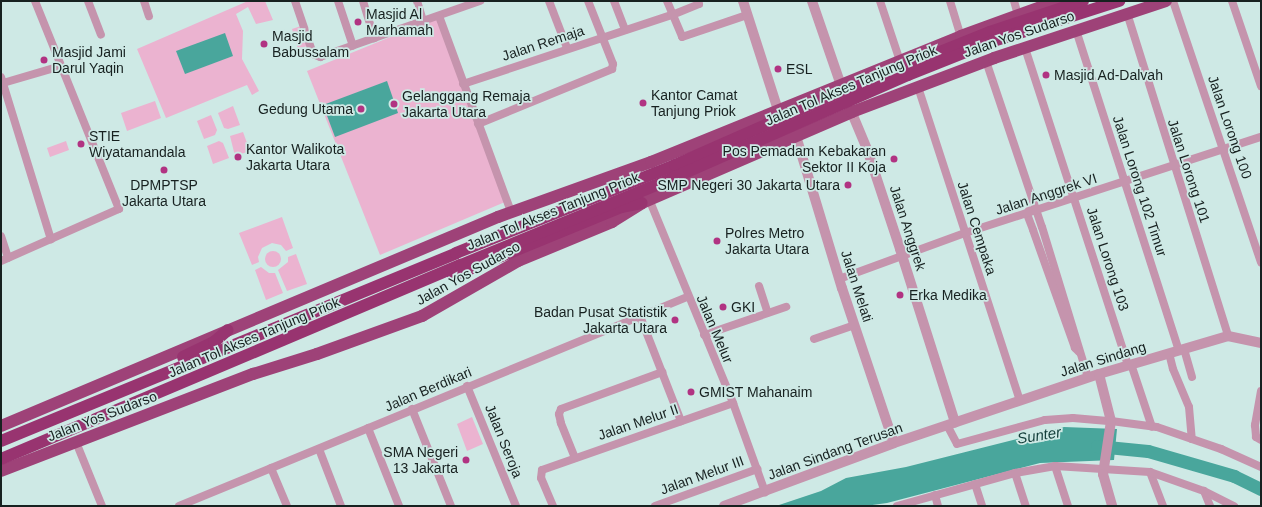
<!DOCTYPE html>
<style>
body{margin:0}
#map{position:relative;width:1262px;height:507px;overflow:hidden;background:#cee9e5;font-family:Helvetica,sans-serif}
div>[style]{position:absolute}
.green>*{inset:0;background:#ebb3d0}
.round{border-radius:50%}
.water>*{inset:0;background:#49a69c}
.river>*{height:13px;margin:-6.5px;padding:0 6.5px;transform-origin:6.5px;border-radius:6.5px;background:#49a69c}
.minor>*{height:8px;margin:-4px;padding:0 4px;transform-origin:4px;border-radius:4px;background:#c594ad}
.tertiary>*{height:10px;margin:-5px;padding:0 5px;transform-origin:5px;border-radius:5px;background:#c594ad}
.trunk>*{height:12px;margin:-6px;padding:0 6px;transform-origin:6px;border-radius:6px;background:#9e4278}
.motorway>*{height:12px;margin:-6px;padding:0 6px;transform-origin:6px;border-radius:6px;background:#983470}
.motorway-bridge>*{height:12px;margin:-6px;padding:0 6px;transform-origin:6px;border-radius:6px;background:#983470}
.dots>*{width:11px;height:11px;translate:-50% -50%;box-sizing:border-box;border:2px solid #cee9e5;border-radius:50%}
span{translate:-50% -50%;white-space:nowrap;text-align:center;line-height:1.15;-webkit-text-stroke:3.5px #cee9e5;paint-order:stroke}
.poi-label{font-size:14px;color:#172120}
.left{translate:0 -50%;text-align:left}
.right{translate:-100% -50%;text-align:right}
.street-label{font-size:14px;color:#172120}
.water-label{font-size:15px;color:#133e3a;font-style:italic}
.frame{position:absolute;inset:0;border:2px solid #172120;pointer-events:none}
</style>
<div id="map">
<div class="green">
<div style="clip-path:polygon(248px 1px,265px 1px,273px 20px,256px 24px,248px 7px,236px 14px,243px 31px,242px 59px,259px 91px,252px 95px,247px 85px,166px 118px,137px 49px)"></div>
<div style="clip-path:polygon(437px 18px,505px 202px,380px 255px,307px 71px)"></div>
<div style="clip-path:polygon(301px 26px,307px 46px,298px 49px,292px 29px)"></div>
<div style="clip-path:polygon(155px 101px,161px 118px,127px 131px,121px 113px)"></div>
<div style="clip-path:polygon(233px 106px,240px 125px,228px 129px,224px 128px,218px 113px)"></div>
<div style="clip-path:polygon(211px 115px,217px 130px,215px 135px,204px 139px,197px 121px)"></div>
<div style="clip-path:polygon(243px 132px,250px 151px,235px 156px,230px 136px)"></div>
<div style="clip-path:polygon(66px 141px,69px 150px,50px 157px,47px 148px)"></div>
<div style="clip-path:polygon(219px 141px,223px 143px,229px 158px,213px 164px,207px 146px)"></div>
<div style="clip-path:polygon(282px 217px,293px 248px,286px 251px,281px 245px,272px 243px,262px 248px,258px 257px,259px 262px,252px 265px,239px 233px)"></div>
<div class="round" style="left:265px;top:251px;width:16px;height:16px"></div>
<div style="clip-path:polygon(296px 254px,307px 284px,287px 291px,278px 270px,288px 262px,288px 257px)"></div>
<div style="clip-path:polygon(261px 267px,269px 273px,275px 273px,283px 293px,266px 300px,255px 270px)"></div>
<div style="clip-path:polygon(472px 417px,483px 444px,467px 451px,457px 424px)"></div>
</div>
<div class="water">
<div style="clip-path:polygon(225px 33px,233px 56px,185px 74px,176px 51px)"></div>
<div style="clip-path:polygon(387px 81px,398px 113px,335px 137px,323px 105px)"></div>
<div style="clip-path:polygon(1064px 427px,1117px 429px,1114px 460px,1040px 463px,887px 503px,865px 506px,776px 506px,821px 491px,846px 478px,906px 467px)"></div>
</div>
<div class="river">
<div style="left:1097px;top:446px;width:51px;rotate:5.6deg"></div>
<div style="left:1148px;top:451px;width:90px;rotate:16.2deg"></div>
<div style="left:1234px;top:476px;width:30px;rotate:26deg"></div>
</div>
<div class="minor">
<div style="left:88px;top:1px;width:36px;rotate:69deg"></div>
<div style="left:144px;top:1px;width:16px;rotate:72deg"></div>
<div style="left:295px;top:1px;width:56px;rotate:71.2deg"></div>
<div style="left:313px;top:54px;width:8px;rotate:23deg"></div>
<div style="left:320px;top:57px;width:170px;rotate:-19.3deg"></div>
<div style="left:338px;top:1px;width:47px;rotate:71.6deg"></div>
<div style="left:363px;top:1px;width:39px;rotate:73deg"></div>
<div style="left:417px;top:1px;width:21px;rotate:73deg"></div>
<div style="left:549px;top:1px;width:50px;rotate:69deg"></div>
<div style="left:614px;top:1px;width:31px;rotate:69deg"></div>
<div style="left:667px;top:1px;width:39px;rotate:67deg"></div>
<div style="left:682px;top:37px;width:69px;rotate:-18.7deg"></div>
<div style="left:880px;top:1px;width:63px;rotate:71.6deg"></div>
<div style="left:950px;top:1px;width:37px;rotate:73deg"></div>
<div style="left:1014px;top:1px;width:15px;rotate:74deg"></div>
<div style="left:1173px;top:1px;width:276px;rotate:71.4deg"></div>
<div style="left:1232px;top:1px;width:90px;rotate:71.2deg"></div>
<div style="left:1127px;top:13px;width:338px;rotate:72.6deg"></div>
<div style="left:439px;top:16px;width:209px;rotate:69.8deg"></div>
<div style="left:1076px;top:30px;width:336px;rotate:72.2deg"></div>
<div style="left:1025px;top:48px;width:333px;rotate:72deg"></div>
<div style="left:986px;top:61px;width:175px;rotate:71.4deg"></div>
<div style="left:1042px;top:227px;width:157px;rotate:73deg"></div>
<div style="left:1px;top:77px;width:170px;rotate:72.9deg"></div>
<div style="left:3px;top:83px;width:60px;rotate:-16.3deg"></div>
<div style="left:463px;top:84px;width:220px;rotate:-18.3deg"></div>
<div style="left:672px;top:15px;width:29px;rotate:-22deg"></div>
<div style="left:699px;top:4px;width:3px;rotate:-108deg"></div>
<div style="left:918px;top:87px;width:330px;rotate:72deg"></div>
<div style="left:478px;top:124px;width:145px;rotate:-22.3deg"></div>
<div style="left:612px;top:69px;width:5px;rotate:-79deg"></div>
<div style="left:613px;top:64px;width:68px;rotate:-111.6deg"></div>
<div style="left:649px;top:199px;width:221px;rotate:67.6deg"></div>
<div style="left:733px;top:403px;width:95px;rotate:70.2deg"></div>
<div style="left:1029px;top:210px;width:4px;rotate:117deg"></div>
<div style="left:1027px;top:214px;width:17px;rotate:69deg"></div>
<div style="left:1033px;top:230px;width:125px;rotate:70.4deg"></div>
<div style="left:1075px;top:348px;width:6px;rotate:45deg"></div>
<div style="left:1px;top:236px;width:23px;rotate:72deg"></div>
<div style="left:1px;top:261px;width:129px;rotate:-23.8deg"></div>
<div style="left:119px;top:209px;width:224px;rotate:-112deg"></div>
<div style="left:839px;top:279px;width:134px;rotate:-20.1deg"></div>
<div style="left:965px;top:233px;width:311px;rotate:-18deg"></div>
<div style="left:759px;top:286px;width:28px;rotate:72deg"></div>
<div style="left:640px;top:316px;width:113px;rotate:68.7deg"></div>
<div style="left:704px;top:335px;width:87px;rotate:-18.9deg"></div>
<div style="left:814px;top:339px;width:43px;rotate:-18.9deg"></div>
<div style="left:1184px;top:349px;width:29px;rotate:74deg"></div>
<div style="left:1169px;top:353px;width:16px;rotate:76deg"></div>
<div style="left:1173px;top:369px;width:41px;rotate:67.2deg"></div>
<div style="left:1189px;top:407px;width:32px;rotate:85deg"></div>
<div style="left:1131px;top:364px;width:66px;rotate:71.6deg"></div>
<div style="left:467px;top:386px;width:130px;rotate:67.8deg"></div>
<div style="left:1261px;top:391px;width:35px;rotate:100deg"></div>
<div style="left:1255px;top:425px;width:12px;rotate:85deg"></div>
<div style="left:1256px;top:437px;width:6px;rotate:31deg"></div>
<div style="left:412px;top:409px;width:105px;rotate:68.1deg"></div>
<div style="left:947px;top:425px;width:21px;rotate:62deg"></div>
<div style="left:957px;top:444px;width:91px;rotate:-15.3deg"></div>
<div style="left:1045px;top:420px;width:28px;rotate:-4deg"></div>
<div style="left:1073px;top:418px;width:38px;rotate:5deg"></div>
<div style="left:1111px;top:421px;width:46px;rotate:7.4deg"></div>
<div style="left:1157px;top:427px;width:68px;rotate:19deg"></div>
<div style="left:1221px;top:449px;width:44px;rotate:24.2deg"></div>
<div style="left:368px;top:428px;width:84px;rotate:68.3deg"></div>
<div style="left:76px;top:442px;width:69px;rotate:67.9deg"></div>
<div style="left:319px;top:449px;width:61px;rotate:68.9deg"></div>
<div style="left:575px;top:458px;width:38px;rotate:-112deg"></div>
<div style="left:561px;top:423px;width:9px;rotate:-103deg"></div>
<div style="left:559px;top:414px;width:5px;rotate:-68deg"></div>
<div style="left:561px;top:409px;width:108px;rotate:-20.1deg"></div>
<div style="left:1055px;top:466px;width:42px;rotate:72deg"></div>
<div style="left:271px;top:468px;width:41px;rotate:67.2deg"></div>
<div style="left:1150px;top:472px;width:36px;rotate:69deg"></div>
<div style="left:1015px;top:473px;width:35px;rotate:72deg"></div>
<div style="left:975px;top:484px;width:23px;rotate:72deg"></div>
<div style="left:1204px;top:491px;width:16px;rotate:68deg"></div>
<div style="left:935px;top:495px;width:11px;rotate:75deg"></div>
<div style="left:179px;top:506px;width:549px;rotate:-22.36deg"></div>
<div style="left:553px;top:506px;width:30px;rotate:-113deg"></div>
<div style="left:541px;top:478px;width:8px;rotate:-83deg"></div>
<div style="left:542px;top:470px;width:202px;rotate:-19.3deg"></div>
<div style="left:655px;top:506px;width:109px;rotate:-19.9deg"></div>
<div style="left:897px;top:506px;width:123px;rotate:-15.6deg"></div>
<div style="left:1015px;top:473px;width:41px;rotate:-9.9deg"></div>
<div style="left:1055px;top:466px;width:95px;rotate:3.6deg"></div>
<div style="left:1150px;top:472px;width:57px;rotate:19.4deg"></div>
<div style="left:1204px;top:491px;width:34px;rotate:27deg"></div>
</div>
<div class="tertiary">
<div style="left:743px;top:1px;width:114px;rotate:72.2deg"></div>
<div style="left:812px;top:1px;width:95px;rotate:71deg"></div>
<div style="left:849px;top:106px;width:47px;rotate:67.3deg"></div>
<div style="left:867px;top:149px;width:105px;rotate:71.7deg"></div>
<div style="left:900px;top:249px;width:182px;rotate:72.4deg"></div>
<div style="left:796px;top:136px;width:159px;rotate:73.2deg"></div>
<div style="left:842px;top:288px;width:163px;rotate:71.5deg"></div>
<div style="left:1099px;top:374px;width:49px;rotate:75.7deg"></div>
<div style="left:1111px;top:421px;width:54px;rotate:98.6deg"></div>
<div style="left:1103px;top:474px;width:33px;rotate:74deg"></div>
<div style="left:724px;top:506px;width:181px;rotate:-20.3deg"></div>
<div style="left:894px;top:443px;width:216px;rotate:-18.6deg"></div>
<div style="left:1099px;top:374px;width:134px;rotate:-16.4deg"></div>
<div style="left:1228px;top:336px;width:34px;rotate:12deg"></div>
</div>
<div class="trunk">
<div style="left:1px;top:426px;width:539px;rotate:-22.81deg"></div>
<div style="left:498px;top:217px;width:163px;rotate:-19.8deg"></div>
<div style="left:651px;top:162px;width:335px;rotate:-22.1deg"></div>
<div style="left:961px;top:36px;width:102px;rotate:-20deg"></div>
<div style="left:1px;top:471px;width:270px;rotate:-21.1deg"></div>
<div style="left:253px;top:374px;width:67px;rotate:-17.4deg"></div>
<div style="left:317px;top:354px;width:112px;rotate:-19.9deg"></div>
<div style="left:422px;top:316px;width:111px;rotate:-29.8deg"></div>
<div style="left:518px;top:261px;width:102px;rotate:-22.5deg"></div>
<div style="left:612px;top:222px;width:36px;rotate:-32deg"></div>
<div style="left:642px;top:203px;width:229px;rotate:-23.4deg"></div>
<div style="left:852px;top:112px;width:152px;rotate:-20.8deg"></div>
<div style="left:994px;top:58px;width:181px;rotate:-18.3deg"></div>
</div>
<div class="motorway">
<div style="left:990px;top:32px;width:98px;rotate:-18.4deg"></div>
<div style="left:993px;top:41px;width:34px;rotate:-17deg"></div>
<div style="left:453px;top:276px;width:182px;rotate:-22.3deg"></div>
<div style="left:621px;top:207px;width:21px;rotate:-11deg"></div>
<div style="left:183px;top:357px;width:34px;rotate:-26deg"></div>
<div style="left:214px;top:342px;width:18px;rotate:-41deg"></div>
<div style="left:1px;top:441px;width:492px;rotate:-22.4deg"></div>
<div style="left:1px;top:459px;width:499px;rotate:-22.9deg"></div>
</div>
<div class="motorway-bridge">
<div style="left:1025px;top:31px;width:99px;rotate:-17.7deg"></div>
<div style="left:456px;top:253px;width:236px;rotate:-21.9deg"></div>
<div style="left:675px;top:165px;width:184px;rotate:-23.8deg"></div>
<div style="left:843px;top:91px;width:158px;rotate:-21.9deg"></div>
<div style="left:461px;top:265px;width:229px;rotate:-22.3deg"></div>
<div style="left:673px;top:178px;width:257px;rotate:-23.7deg"></div>
<div style="left:908px;top:75px;width:92px;rotate:-21.8deg"></div>
</div>
<div class="dots">
<div style="left:358px;top:22px;background:#b13382"></div>
<div style="left:264px;top:44px;background:#b13382"></div>
<div style="left:44px;top:60px;background:#b13382"></div>
<div style="left:778px;top:69px;background:#b13382"></div>
<div style="left:1046px;top:75px;background:#b13382"></div>
<div style="left:643px;top:103px;background:#b13382"></div>
<div style="left:394px;top:104px;background:#b13382"></div>
<div style="left:361px;top:109px;background:#b13382"></div>
<div style="left:81px;top:144px;background:#b13382"></div>
<div style="left:238px;top:157px;background:#b13382"></div>
<div style="left:894px;top:159px;background:#b13382"></div>
<div style="left:164px;top:170px;background:#b13382"></div>
<div style="left:848px;top:185px;background:#b13382"></div>
<div style="left:717px;top:241px;background:#b13382"></div>
<div style="left:900px;top:295px;background:#b13382"></div>
<div style="left:723px;top:307px;background:#b13382"></div>
<div style="left:675px;top:320px;background:#b13382"></div>
<div style="left:691px;top:392px;background:#b13382"></div>
<div style="left:466px;top:460px;background:#b13382"></div>
</div>
<div class="poi-label">
<span class="left" style="left:366px;top:22px">Masjid Al<br>Marhamah</span>
<span class="left" style="left:272px;top:44px">Masjid<br>Babussalam</span>
<span class="left" style="left:52px;top:60px">Masjid Jami<br>Darul Yaqin</span>
<span class="left" style="left:786px;top:69px">ESL</span>
<span class="left" style="left:1054px;top:75px">Masjid Ad-Dalvah</span>
<span class="left" style="left:651px;top:103px">Kantor Camat<br>Tanjung Priok</span>
<span class="left" style="left:402px;top:104px">Gelanggang Remaja<br>Jakarta Utara</span>
<span class="right" style="left:353px;top:109px">Gedung Utama</span>
<span class="left" style="left:89px;top:144px">STIE<br>Wiyatamandala</span>
<span class="left" style="left:246px;top:157px">Kantor Walikota<br>Jakarta Utara</span>
<span class="right" style="left:886px;top:159px">Pos Pemadam Kebakaran<br>Sektor II Koja</span>
<span style="left:164px;top:193px">DPMPTSP<br>Jakarta Utara</span>
<span class="right" style="left:840px;top:185px">SMP Negeri 30 Jakarta Utara</span>
<span class="left" style="left:725px;top:241px">Polres Metro<br>Jakarta Utara</span>
<span class="left" style="left:909px;top:295px">Erka Medika</span>
<span class="left" style="left:731px;top:307px">GKI</span>
<span class="right" style="left:667px;top:320px">Badan Pusat Statistik<br>Jakarta Utara</span>
<span class="left" style="left:699px;top:392px">GMIST Mahanaim</span>
<span class="right" style="left:458px;top:460px">SMA Negeri<br>13 Jakarta</span>
</div>
<div class="street-label">
<span style="left:1019px;top:34px;rotate:-19deg">Jalan Yos Sudarso</span>
<span style="left:543px;top:43px;rotate:-18deg">Jalan Remaja</span>
<span style="left:851px;top:85px;rotate:-23deg">Jalan Tol Akses Tanjung Priok</span>
<span style="left:1230px;top:127px;rotate:71deg">Jalan Lorong 100</span>
<span style="left:1189px;top:171px;rotate:72deg">Jalan Lorong 101</span>
<span style="left:1140px;top:186px;rotate:72deg">Jalan Lorong 102 Timur</span>
<span style="left:1046px;top:194px;rotate:-18deg">Jalan Anggrek VI</span>
<span style="left:553px;top:211px;rotate:-22deg">Jalan Tol Akses Tanjung Priok</span>
<span style="left:908px;top:228px;rotate:72deg">Jalan Anggrek</span>
<span style="left:977px;top:228px;rotate:72deg">Jalan Cempaka</span>
<span style="left:1108px;top:259px;rotate:72deg">Jalan Lorong 103</span>
<span style="left:468px;top:273px;rotate:-29deg">Jalan Yos Sudarso</span>
<span style="left:857px;top:286px;rotate:72deg">Jalan Melati</span>
<span style="left:715px;top:329px;rotate:67deg">Jalan Melur</span>
<span style="left:254px;top:337px;rotate:-23deg">Jalan Tol Akses Tanjung Priok</span>
<span style="left:1103px;top:359px;rotate:-17deg">Jalan Sindang</span>
<span style="left:428px;top:389px;rotate:-23deg">Jalan Berdikari</span>
<span style="left:102px;top:416px;rotate:-21deg">Jalan Yos Sudarso</span>
<span style="left:638px;top:422px;rotate:-19deg">Jalan Melur II</span>
<span style="left:504px;top:441px;rotate:68deg">Jalan Seroja</span>
<span style="left:835px;top:451px;rotate:-20deg">Jalan Sindang Terusan</span>
<span style="left:702px;top:475px;rotate:-20deg">Jalan Melur III</span>
</div>
<div class="water-label">
<span style="left:1039px;top:435px;rotate:-9deg">Sunter</span>
</div>
<div class="frame"></div>
</div>
